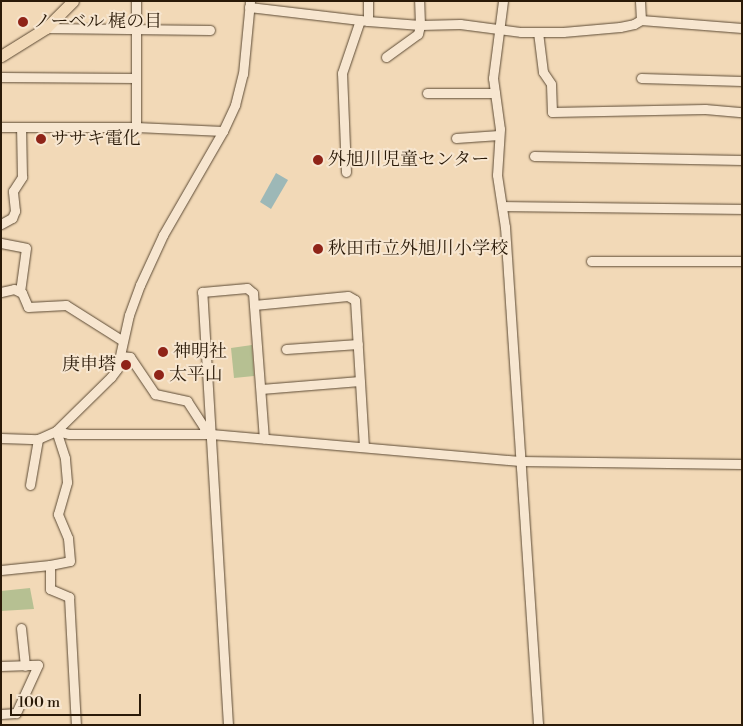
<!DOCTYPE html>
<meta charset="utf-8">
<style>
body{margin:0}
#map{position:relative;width:743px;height:726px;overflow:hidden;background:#f2d9b7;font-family:"Libre Bodoni","Noto Serif JP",serif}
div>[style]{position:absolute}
.green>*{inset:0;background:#b6c092}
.water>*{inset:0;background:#9db8b7}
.roads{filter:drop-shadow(0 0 1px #5c4a34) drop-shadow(0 0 1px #5c4a34)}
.minor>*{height:9px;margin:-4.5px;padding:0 4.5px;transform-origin:4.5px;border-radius:4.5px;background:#f7e6d0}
.major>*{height:11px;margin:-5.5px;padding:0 5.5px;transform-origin:5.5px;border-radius:5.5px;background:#f2d9b7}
.dots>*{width:14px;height:14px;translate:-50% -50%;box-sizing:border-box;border:2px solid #f7e6d0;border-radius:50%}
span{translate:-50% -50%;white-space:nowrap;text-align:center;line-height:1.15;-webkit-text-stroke:4px #f7e6d0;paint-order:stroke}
.poi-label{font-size:18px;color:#2a1a08}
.left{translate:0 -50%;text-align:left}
.right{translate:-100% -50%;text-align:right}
.frame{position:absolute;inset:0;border:2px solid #2a1a08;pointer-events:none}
.scale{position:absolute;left:10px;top:694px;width:131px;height:22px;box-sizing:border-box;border:2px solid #2a1a08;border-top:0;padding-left:6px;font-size:15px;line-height:18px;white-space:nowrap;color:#2a1a08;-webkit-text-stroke:4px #f7e6d0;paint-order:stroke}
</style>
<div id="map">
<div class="green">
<div style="clip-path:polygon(252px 345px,254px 376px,234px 378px,231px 348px)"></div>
<div style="clip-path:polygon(30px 588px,34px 609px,1px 611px,1px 591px)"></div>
</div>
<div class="water">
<div style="clip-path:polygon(276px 173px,288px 180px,271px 209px,260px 202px)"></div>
</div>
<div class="roads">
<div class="minor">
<div style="left:503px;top:1px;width:78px;rotate:97.4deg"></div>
<div style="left:493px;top:78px;width:51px;rotate:82.2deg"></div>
<div style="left:500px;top:129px;width:46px;rotate:93.7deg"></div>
<div style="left:497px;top:175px;width:53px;rotate:81.3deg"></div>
<div style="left:505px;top:227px;width:499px;rotate:86.2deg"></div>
<div style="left:640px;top:1px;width:19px;rotate:87deg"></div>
<div style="left:249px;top:7px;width:120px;rotate:6.7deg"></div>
<div style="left:368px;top:21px;width:52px;rotate:4.4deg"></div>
<div style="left:420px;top:25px;width:40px;rotate:-1.4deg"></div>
<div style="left:460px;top:24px;width:62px;rotate:7.5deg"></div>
<div style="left:521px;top:32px;width:42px"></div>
<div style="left:563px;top:32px;width:57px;rotate:-5deg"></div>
<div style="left:620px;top:27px;width:14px;rotate:-12deg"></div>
<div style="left:634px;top:24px;width:8px;rotate:-30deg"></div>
<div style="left:641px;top:20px;width:101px;rotate:4.5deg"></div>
<div style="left:368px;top:21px;width:20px;rotate:-90deg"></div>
<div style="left:46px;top:28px;width:164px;rotate:0.7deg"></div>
<div style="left:538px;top:32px;width:40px;rotate:82.9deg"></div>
<div style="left:543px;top:72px;width:14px;rotate:56deg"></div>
<div style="left:551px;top:84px;width:28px;rotate:88deg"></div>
<div style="left:552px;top:112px;width:153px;rotate:-1.1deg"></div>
<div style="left:705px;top:109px;width:37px;rotate:5deg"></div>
<div style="left:386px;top:57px;width:39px;rotate:-36deg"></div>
<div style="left:418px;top:34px;width:9px;rotate:-77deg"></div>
<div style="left:420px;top:25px;width:24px;rotate:-92deg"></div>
<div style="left:1px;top:77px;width:135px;rotate:0.4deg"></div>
<div style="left:641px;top:78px;width:101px;rotate:1.7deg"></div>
<div style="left:427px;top:93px;width:68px"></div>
<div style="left:1px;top:127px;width:135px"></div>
<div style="left:136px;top:127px;width:87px;rotate:2.6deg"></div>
<div style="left:136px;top:127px;width:126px;rotate:-90deg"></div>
<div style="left:456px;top:138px;width:43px;rotate:-4deg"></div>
<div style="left:534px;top:156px;width:208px;rotate:1.1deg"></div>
<div style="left:346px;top:172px;width:99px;rotate:-92.3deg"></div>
<div style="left:342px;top:73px;width:56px;rotate:-71.2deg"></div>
<div style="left:502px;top:206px;width:240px;rotate:0.7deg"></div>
<div style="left:1px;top:224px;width:13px;rotate:-29deg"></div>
<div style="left:12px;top:218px;width:8px;rotate:-67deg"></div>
<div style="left:15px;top:211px;width:20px;rotate:-96deg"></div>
<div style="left:13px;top:191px;width:17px;rotate:-57deg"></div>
<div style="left:22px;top:177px;width:50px;rotate:-91.1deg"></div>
<div style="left:1px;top:243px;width:25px;rotate:11deg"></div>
<div style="left:26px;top:248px;width:44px;rotate:97.8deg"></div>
<div style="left:591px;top:261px;width:151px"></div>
<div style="left:1px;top:292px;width:13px;rotate:-13deg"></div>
<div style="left:14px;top:289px;width:9px;rotate:27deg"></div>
<div style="left:22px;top:293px;width:15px;rotate:67deg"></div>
<div style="left:28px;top:307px;width:38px;rotate:-3deg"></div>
<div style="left:66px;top:305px;width:67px;rotate:32.3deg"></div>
<div style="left:254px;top:305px;width:94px;rotate:-5.5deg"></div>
<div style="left:348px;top:296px;width:8px;rotate:30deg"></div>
<div style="left:355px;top:300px;width:147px;rotate:86.5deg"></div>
<div style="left:286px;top:349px;width:72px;rotate:-4deg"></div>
<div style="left:121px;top:356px;width:9px;rotate:6deg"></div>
<div style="left:130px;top:357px;width:45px;rotate:56deg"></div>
<div style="left:155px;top:394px;width:33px;rotate:12deg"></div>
<div style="left:187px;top:401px;width:31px;rotate:57deg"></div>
<div style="left:204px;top:427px;width:7px;rotate:82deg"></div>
<div style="left:261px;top:389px;width:99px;rotate:-4.6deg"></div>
<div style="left:56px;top:431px;width:13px;rotate:13deg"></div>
<div style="left:69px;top:434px;width:142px"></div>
<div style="left:211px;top:434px;width:310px;rotate:5deg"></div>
<div style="left:520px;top:461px;width:222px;rotate:0.8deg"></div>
<div style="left:1px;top:438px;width:37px;rotate:2deg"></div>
<div style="left:38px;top:439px;width:20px;rotate:-24deg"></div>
<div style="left:56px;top:431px;width:77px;rotate:-44.5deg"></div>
<div style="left:111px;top:377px;width:10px;rotate:-53deg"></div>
<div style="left:117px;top:369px;width:55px;rotate:-77.5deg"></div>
<div style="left:129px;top:315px;width:32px;rotate:-70deg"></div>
<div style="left:140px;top:285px;width:55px;rotate:-65.3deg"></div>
<div style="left:163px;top:235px;width:120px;rotate:-60deg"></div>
<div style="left:223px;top:131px;width:29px;rotate:-65deg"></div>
<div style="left:235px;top:105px;width:32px;rotate:-76deg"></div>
<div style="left:243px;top:74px;width:73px;rotate:-84.5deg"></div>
<div style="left:30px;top:485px;width:47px;rotate:-80.1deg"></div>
<div style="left:50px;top:565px;width:24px;rotate:90deg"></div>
<div style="left:50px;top:589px;width:21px;rotate:23deg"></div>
<div style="left:69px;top:597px;width:128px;rotate:86.9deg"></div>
<div style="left:1px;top:570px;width:49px;rotate:-5.8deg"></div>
<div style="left:50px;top:565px;width:20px;rotate:-11deg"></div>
<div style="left:70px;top:561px;width:23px;rotate:-95deg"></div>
<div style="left:68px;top:538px;width:26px;rotate:-113deg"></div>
<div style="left:58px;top:514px;width:33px;rotate:-74deg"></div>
<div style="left:67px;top:482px;width:24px;rotate:-95deg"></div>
<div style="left:65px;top:458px;width:28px;rotate:-108deg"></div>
<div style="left:21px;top:628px;width:38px;rotate:84deg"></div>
<div style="left:1px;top:666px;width:37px;rotate:-2deg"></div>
<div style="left:38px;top:665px;width:53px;rotate:114.6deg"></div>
<div style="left:16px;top:713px;width:15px;rotate:176deg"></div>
<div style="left:228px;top:725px;width:434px;rotate:-93.4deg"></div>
<div style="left:202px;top:292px;width:45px;rotate:-5.1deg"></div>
<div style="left:247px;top:288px;width:8px;rotate:40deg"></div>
<div style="left:253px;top:293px;width:146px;rotate:85.7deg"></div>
</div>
<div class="major">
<div style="left:1px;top:56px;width:53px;rotate:-31.9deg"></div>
<div style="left:46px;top:28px;width:38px;rotate:-45deg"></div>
</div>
</div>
<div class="dots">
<div style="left:23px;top:22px;background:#8f2418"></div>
<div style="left:41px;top:139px;background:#8f2418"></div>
<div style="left:318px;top:160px;background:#8f2418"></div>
<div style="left:318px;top:249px;background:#8f2418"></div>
<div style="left:163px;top:352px;background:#8f2418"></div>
<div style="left:126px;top:365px;background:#8f2418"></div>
<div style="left:159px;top:375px;background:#8f2418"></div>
</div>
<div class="poi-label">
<span class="left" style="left:33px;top:22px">ノーベル 梶の目</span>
<span class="left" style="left:51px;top:139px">ササキ電化</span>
<span class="left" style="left:328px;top:160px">外旭川児童センター</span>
<span class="left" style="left:328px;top:249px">秋田市立外旭川小学校</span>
<span class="left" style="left:173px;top:352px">神明社</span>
<span class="right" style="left:116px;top:365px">庚申塔</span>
<span class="left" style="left:169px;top:375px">太平山</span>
</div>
<div class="frame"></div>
<div class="scale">100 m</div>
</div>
